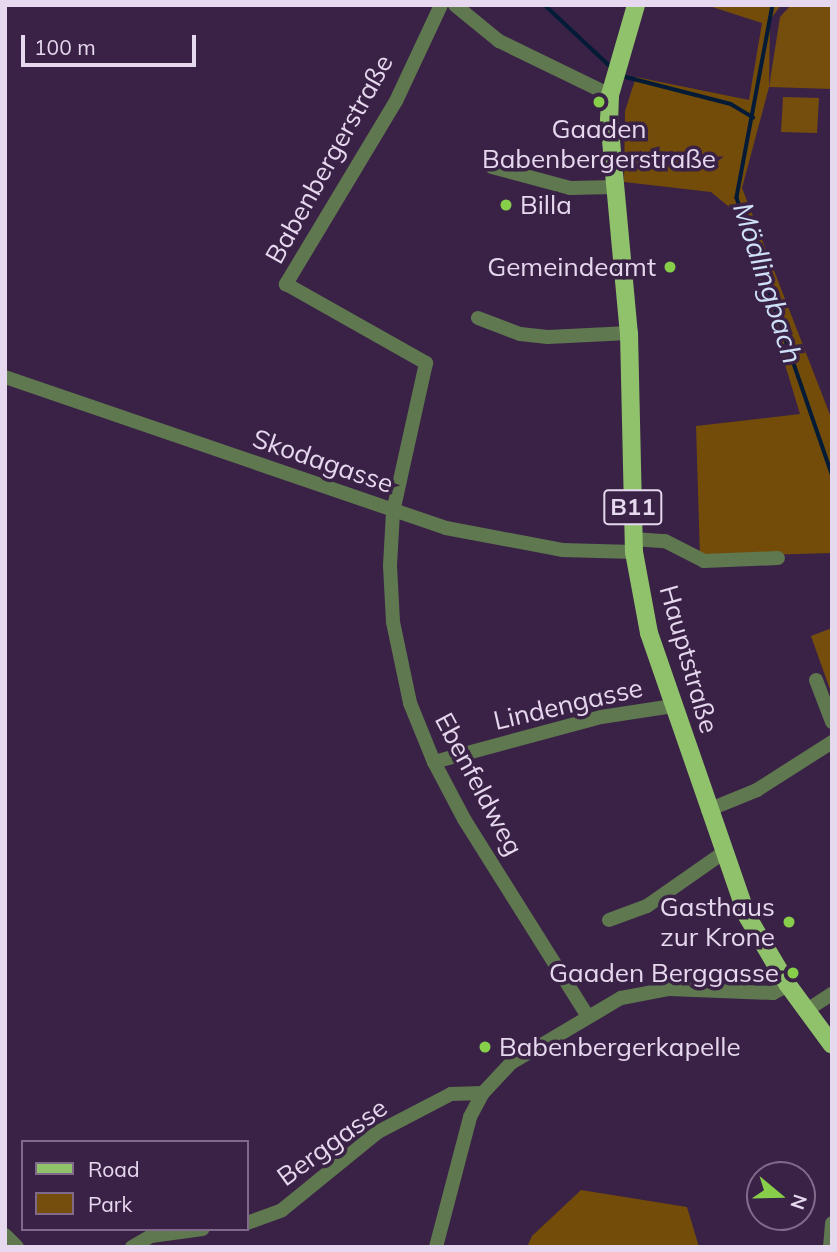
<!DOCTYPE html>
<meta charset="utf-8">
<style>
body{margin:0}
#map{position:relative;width:837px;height:1252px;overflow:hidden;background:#3a2246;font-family:Mulish,sans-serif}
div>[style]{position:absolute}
.green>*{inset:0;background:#754e0e}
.forest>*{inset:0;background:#734c09}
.stream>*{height:3.5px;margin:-1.75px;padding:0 1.75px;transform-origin:1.75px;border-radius:1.75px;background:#031b36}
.minor>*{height:14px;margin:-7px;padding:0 7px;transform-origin:7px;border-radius:7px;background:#5f784f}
.major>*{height:18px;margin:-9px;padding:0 9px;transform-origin:9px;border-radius:9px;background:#8fc26a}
.dots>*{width:19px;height:19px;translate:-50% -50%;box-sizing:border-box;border:4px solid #3a2246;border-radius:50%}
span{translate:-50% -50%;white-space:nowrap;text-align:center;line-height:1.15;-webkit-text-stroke:7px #3a2246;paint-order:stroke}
.shield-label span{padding:2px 5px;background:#3a2246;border:2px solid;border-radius:5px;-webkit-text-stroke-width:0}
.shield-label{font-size:24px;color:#e6d8ee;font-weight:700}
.poi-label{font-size:26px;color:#e6d8ee}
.left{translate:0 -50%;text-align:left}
.right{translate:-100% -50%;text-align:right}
.street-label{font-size:26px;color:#e6d8ee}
.water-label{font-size:28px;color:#cfe1f7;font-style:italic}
.frame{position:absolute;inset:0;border:7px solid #e6d8ee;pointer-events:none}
.legend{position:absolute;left:21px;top:1140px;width:228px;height:91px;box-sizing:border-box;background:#3a2246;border:2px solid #7f6b89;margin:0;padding:9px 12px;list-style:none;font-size:21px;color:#e6d8ee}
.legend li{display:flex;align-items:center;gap:14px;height:35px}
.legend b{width:35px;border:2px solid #7f6b89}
.north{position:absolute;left:746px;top:1161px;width:70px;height:70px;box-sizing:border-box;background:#3a2246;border:2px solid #7f6b89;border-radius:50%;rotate:109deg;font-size:19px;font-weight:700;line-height:28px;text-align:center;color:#e6d8ee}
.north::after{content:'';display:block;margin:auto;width:24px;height:32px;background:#87cf4b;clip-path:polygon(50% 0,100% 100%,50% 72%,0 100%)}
.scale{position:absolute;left:21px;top:35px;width:175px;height:32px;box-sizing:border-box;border:4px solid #e6d8ee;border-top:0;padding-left:9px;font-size:21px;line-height:24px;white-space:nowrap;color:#e6d8ee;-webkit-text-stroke:5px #3a2246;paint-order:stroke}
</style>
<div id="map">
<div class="green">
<div style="clip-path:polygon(791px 5px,832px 5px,832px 89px,769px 87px,780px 17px)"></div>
<div style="clip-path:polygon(783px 97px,819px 98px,817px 133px,781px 132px)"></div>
<div style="clip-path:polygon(832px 628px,832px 695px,811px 636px)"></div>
</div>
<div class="forest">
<div style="clip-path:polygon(706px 5px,781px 5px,770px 20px,769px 87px,742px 188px,832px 420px,832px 553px,700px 557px,696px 426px,800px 414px,740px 216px,711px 192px,624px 182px,625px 111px,636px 77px,749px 100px,762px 23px)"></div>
<div style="clip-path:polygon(581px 1190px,687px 1207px,699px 1247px,527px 1247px,532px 1236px)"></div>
</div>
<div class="stream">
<div style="left:545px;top:5px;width:88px;rotate:43.2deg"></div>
<div style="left:773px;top:5px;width:196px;rotate:100.6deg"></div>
<div style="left:737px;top:198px;width:292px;rotate:71deg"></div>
<div style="left:626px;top:77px;width:108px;rotate:14.4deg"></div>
<div style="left:731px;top:104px;width:26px;rotate:31deg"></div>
</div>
<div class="minor">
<div style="left:441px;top:5px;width:106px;rotate:115.1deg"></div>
<div style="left:396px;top:101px;width:214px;rotate:121deg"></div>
<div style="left:286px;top:284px;width:161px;rotate:29.4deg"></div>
<div style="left:426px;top:363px;width:153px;rotate:102.5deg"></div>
<div style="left:393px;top:512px;width:54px;rotate:93.2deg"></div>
<div style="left:390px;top:566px;width:56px;rotate:86.9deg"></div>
<div style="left:393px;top:622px;width:83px;rotate:78.1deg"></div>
<div style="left:410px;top:703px;width:64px;rotate:67.9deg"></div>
<div style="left:434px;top:762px;width:64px;rotate:62.2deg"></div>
<div style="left:464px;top:819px;width:231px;rotate:57.9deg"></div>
<div style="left:455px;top:5px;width:57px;rotate:39.3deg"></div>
<div style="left:499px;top:41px;width:123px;rotate:25.9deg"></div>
<div style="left:492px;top:167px;width:81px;rotate:15.1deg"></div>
<div style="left:570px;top:188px;width:45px;rotate:-1.3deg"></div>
<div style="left:478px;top:318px;width:45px;rotate:20.9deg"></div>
<div style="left:520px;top:334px;width:28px;rotate:6deg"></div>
<div style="left:548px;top:337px;width:81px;rotate:-2.8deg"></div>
<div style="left:5px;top:377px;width:466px;rotate:18.9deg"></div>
<div style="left:446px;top:528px;width:118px;rotate:10.7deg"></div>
<div style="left:562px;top:550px;width:72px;rotate:1.6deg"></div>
<div style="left:633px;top:539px;width:32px;rotate:4deg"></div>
<div style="left:665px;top:541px;width:44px;rotate:27.1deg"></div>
<div style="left:704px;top:561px;width:74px;rotate:-2.3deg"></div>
<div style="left:816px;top:680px;width:45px;rotate:69.1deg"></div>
<div style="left:434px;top:762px;width:173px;rotate:-15.1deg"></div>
<div style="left:601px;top:717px;width:73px;rotate:-8.7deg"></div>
<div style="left:708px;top:810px;width:53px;rotate:-22.2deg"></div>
<div style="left:757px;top:790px;width:89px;rotate:-32.6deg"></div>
<div style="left:609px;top:920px;width:40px;rotate:-20.2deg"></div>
<div style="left:647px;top:906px;width:93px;rotate:-34.9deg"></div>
<div style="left:807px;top:1010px;width:30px;rotate:-33deg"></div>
<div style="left:247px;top:1223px;width:37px;rotate:-20deg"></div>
<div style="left:282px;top:1210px;width:124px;rotate:-39.1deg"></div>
<div style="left:378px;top:1132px;width:82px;rotate:-27.5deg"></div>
<div style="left:451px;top:1094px;width:32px;rotate:-2deg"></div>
<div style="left:5px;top:1235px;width:17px;rotate:45deg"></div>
<div style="left:132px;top:1247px;width:22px;rotate:-30deg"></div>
<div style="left:151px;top:1236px;width:52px;rotate:-7.7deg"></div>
<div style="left:436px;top:1247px;width:134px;rotate:-75.3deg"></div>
<div style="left:470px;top:1117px;width:27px;rotate:-62deg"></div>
<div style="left:483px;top:1093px;width:41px;rotate:-47deg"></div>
<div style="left:511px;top:1063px;width:128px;rotate:-30.6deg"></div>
<div style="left:621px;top:998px;width:49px;rotate:-10.6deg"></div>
<div style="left:669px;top:989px;width:104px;rotate:2.2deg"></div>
<div style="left:773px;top:993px;width:17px;rotate:-28deg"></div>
<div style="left:830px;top:1247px;width:24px;rotate:-85deg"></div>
</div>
<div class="major">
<div style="left:636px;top:5px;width:94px;rotate:106.1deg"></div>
<div style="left:610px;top:95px;width:24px;rotate:92deg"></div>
<div style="left:609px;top:119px;width:215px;rotate:84.7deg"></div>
<div style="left:629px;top:333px;width:219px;rotate:88.7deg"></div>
<div style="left:634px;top:552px;width:82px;rotate:79.5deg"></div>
<div style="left:649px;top:633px;width:299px;rotate:70.9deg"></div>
<div style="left:747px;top:916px;width:80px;rotate:59.3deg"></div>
<div style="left:788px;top:985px;width:74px;rotate:53.7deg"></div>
</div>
<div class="dots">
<div style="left:599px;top:102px;background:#87cf4b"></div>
<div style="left:506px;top:205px;background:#87cf4b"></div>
<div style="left:670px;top:267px;background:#87cf4b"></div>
<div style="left:789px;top:922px;background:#87cf4b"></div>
<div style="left:793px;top:973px;background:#87cf4b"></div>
<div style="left:485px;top:1047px;background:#87cf4b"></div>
</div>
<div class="shield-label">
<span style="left:633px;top:507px">B11</span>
</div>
<div class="poi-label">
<span style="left:599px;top:144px">Gaaden<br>Babenbergerstraße</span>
<span class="left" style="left:520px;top:205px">Billa</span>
<span class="right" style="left:656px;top:267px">Gemeindeamt</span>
<span class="right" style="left:775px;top:922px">Gasthaus<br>zur Krone</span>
<span class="right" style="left:779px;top:973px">Gaaden Berggasse</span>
<span class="left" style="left:499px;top:1047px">Babenbergerkapelle</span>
</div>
<div class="street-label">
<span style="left:329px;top:159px;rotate:-61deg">Babenbergerstraße</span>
<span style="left:323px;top:461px;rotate:19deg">Skodagasse</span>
<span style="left:689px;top:659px;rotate:74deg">Hauptstraße</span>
<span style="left:568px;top:704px;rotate:-13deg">Lindengasse</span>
<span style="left:479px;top:784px;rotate:62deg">Ebenfeldweg</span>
<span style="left:332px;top:1142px;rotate:-36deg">Berggasse</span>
</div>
<div class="water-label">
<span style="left:768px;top:283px;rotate:72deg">Mödlingbach</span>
</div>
<div class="frame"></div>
<ul class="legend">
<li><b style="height:9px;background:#8fc26a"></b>Road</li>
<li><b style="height:19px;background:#754e0e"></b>Park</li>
</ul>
<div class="north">N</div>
<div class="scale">100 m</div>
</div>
